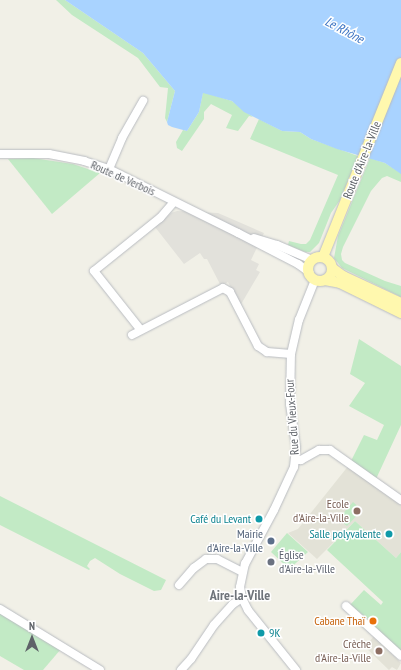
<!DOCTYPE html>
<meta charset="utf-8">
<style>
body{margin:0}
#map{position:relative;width:401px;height:670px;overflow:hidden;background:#f1f0e7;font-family:"PT Sans Narrow",sans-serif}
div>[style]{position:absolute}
.industrial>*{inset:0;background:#e2e1db}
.education>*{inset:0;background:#e3e2d7}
.green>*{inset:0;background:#c2eac5}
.water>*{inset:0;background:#a9d3ff}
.roads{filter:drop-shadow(0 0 1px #b9bcc1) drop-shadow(0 0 1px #b9bcc1)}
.minor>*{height:8px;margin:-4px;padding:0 4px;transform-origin:4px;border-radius:4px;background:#fff}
.major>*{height:10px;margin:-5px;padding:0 5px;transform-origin:5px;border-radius:5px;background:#fff8ae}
.major>.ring{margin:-5px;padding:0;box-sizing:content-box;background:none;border:10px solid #fff8ae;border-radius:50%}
.dots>*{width:11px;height:11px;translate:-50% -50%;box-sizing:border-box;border:2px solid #fff;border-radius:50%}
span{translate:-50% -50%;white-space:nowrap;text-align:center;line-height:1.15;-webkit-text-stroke:3px #fff;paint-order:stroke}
.street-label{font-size:12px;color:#5e6268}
.education-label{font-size:12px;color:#785e54}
.right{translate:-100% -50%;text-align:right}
.culture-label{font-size:12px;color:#0d838f}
.left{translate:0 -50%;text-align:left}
.service-label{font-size:12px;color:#4e5e75}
.worship-label{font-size:12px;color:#5b616d}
.food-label{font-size:12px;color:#c56008}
.water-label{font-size:13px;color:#3f76c4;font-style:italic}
.quarter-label{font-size:14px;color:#6f747a;font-weight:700}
.north{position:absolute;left:12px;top:618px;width:40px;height:40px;-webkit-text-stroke:3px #fff;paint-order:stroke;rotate:0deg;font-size:11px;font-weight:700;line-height:16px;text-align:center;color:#5e6268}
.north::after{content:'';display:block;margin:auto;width:14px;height:18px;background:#5e6268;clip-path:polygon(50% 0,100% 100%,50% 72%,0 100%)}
</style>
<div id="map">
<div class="industrial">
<div style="clip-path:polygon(177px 211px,218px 213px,264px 233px,251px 260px,259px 264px,256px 270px,260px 272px,240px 306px,228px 282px,221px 286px,207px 259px,204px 259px,200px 253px,184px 264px,155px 227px,171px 213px)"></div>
</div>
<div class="education">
<div style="clip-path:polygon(349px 465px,401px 502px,401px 552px,396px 558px,355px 521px,317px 559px,288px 533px,298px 529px)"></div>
<div style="clip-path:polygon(374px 636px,401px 663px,397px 670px,392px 667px,389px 670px,365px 647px)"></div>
</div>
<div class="green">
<div style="clip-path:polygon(56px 0,65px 0,143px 53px,175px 91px,167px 122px,165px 118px,168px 88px,160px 87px,138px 58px,72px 15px)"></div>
<div style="clip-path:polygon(203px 92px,232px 101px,253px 117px,249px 116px,238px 131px,226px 128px,232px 115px,211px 104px,204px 112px,204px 119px,182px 151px,177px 148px,176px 142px,183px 130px,187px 131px,199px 112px)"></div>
<div style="clip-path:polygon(259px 119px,282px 131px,300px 132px,311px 139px,358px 156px,340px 200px,331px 213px,319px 243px,310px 252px,305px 252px,288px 245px,289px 241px,301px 244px,306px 244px,310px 240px,338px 175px,250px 139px)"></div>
<div style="clip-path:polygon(33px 158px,73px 164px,100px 173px,52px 214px,8px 159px)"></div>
<div style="clip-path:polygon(370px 158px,385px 163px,401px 173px,401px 182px,387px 176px,382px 178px,371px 191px,343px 247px,341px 254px,342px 260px,345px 263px,385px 281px,401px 286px,401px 297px,342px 268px,334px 258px,338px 236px)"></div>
<div style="clip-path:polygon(359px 339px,401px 366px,401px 425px,376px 479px,351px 461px,364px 435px,377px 440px,384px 425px,349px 406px,365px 383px,350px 374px)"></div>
<div style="clip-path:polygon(0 496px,166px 580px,161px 590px,154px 591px,120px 574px,95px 558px,90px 561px,87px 566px,90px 569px,89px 570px,0 525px)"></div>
<div style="clip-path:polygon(353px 502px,362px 510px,347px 526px,338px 519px)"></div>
<div style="clip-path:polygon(355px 521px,396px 558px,401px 552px,401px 653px,366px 621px,368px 619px,350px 605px,364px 590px,381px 605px,383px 602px,327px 550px)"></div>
<div style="clip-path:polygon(287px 533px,308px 552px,285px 573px,284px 571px,287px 567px,271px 552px)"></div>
<div style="clip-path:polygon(0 611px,61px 649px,43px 670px,24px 670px,0 656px)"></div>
</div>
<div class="water">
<div style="clip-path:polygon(65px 0,401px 0,401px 174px,385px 163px,337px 149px,311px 139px,300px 132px,282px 131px,244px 112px,232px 101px,203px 93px,199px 112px,187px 131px,172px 127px,168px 125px,167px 122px,175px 91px,143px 53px)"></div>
</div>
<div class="roads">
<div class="minor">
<div style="left:0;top:154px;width:49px"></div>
<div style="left:49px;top:154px;width:36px;rotate:11deg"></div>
<div style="left:84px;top:161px;width:26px;rotate:18deg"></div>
<div style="left:109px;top:169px;width:144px;rotate:26.4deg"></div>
<div style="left:238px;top:233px;width:68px;rotate:27.3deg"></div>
<div style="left:298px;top:264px;width:14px;rotate:36deg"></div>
<div style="left:109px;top:169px;width:34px;rotate:-67deg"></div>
<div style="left:122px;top:138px;width:43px;rotate:-60.4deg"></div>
<div style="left:254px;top:238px;width:24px;rotate:17deg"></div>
<div style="left:277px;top:245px;width:38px;rotate:23deg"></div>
<div style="left:140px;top:329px;width:74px;rotate:-128.4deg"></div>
<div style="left:94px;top:271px;width:85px;rotate:-38.8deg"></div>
<div style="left:160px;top:218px;width:21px;rotate:-49deg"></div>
<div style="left:132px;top:335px;width:102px;rotate:-27.3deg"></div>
<div style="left:223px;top:288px;width:8px;rotate:30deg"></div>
<div style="left:230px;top:292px;width:61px;rotate:62.6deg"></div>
<div style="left:258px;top:346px;width:11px;rotate:34deg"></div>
<div style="left:267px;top:352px;width:24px;rotate:5deg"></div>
<div style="left:295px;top:460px;width:6px"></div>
<div style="left:301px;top:460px;width:21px;rotate:-29deg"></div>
<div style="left:319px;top:450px;width:11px"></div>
<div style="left:330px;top:450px;width:87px;rotate:35.2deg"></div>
<div style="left:179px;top:585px;width:23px;rotate:-49deg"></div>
<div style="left:194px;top:568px;width:15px;rotate:-37deg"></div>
<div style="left:206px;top:559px;width:11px"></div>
<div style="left:217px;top:559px;width:28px;rotate:27deg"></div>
<div style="left:346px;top:606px;width:74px;rotate:42.3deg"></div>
<div style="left:0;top:609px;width:117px;rotate:31.4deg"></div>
<div style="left:181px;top:670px;width:15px;rotate:-48deg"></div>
<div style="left:191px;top:659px;width:41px;rotate:-55.9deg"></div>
<div style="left:214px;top:625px;width:28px;rotate:-48deg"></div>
<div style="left:233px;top:604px;width:11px;rotate:-34deg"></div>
<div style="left:296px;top:670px;width:77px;rotate:-128.7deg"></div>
<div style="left:248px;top:610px;width:13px;rotate:-117deg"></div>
<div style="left:242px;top:598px;width:11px;rotate:-100deg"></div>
<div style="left:240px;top:587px;width:24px;rotate:-78deg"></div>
<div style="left:245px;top:564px;width:61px;rotate:-61.8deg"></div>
<div style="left:274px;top:510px;width:47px;rotate:-65.1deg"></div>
<div style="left:294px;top:467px;width:20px;rotate:-84deg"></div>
<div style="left:296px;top:447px;width:43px;rotate:-97.9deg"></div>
<div style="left:290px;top:404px;width:50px;rotate:-88.9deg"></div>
<div style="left:291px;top:354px;width:35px;rotate:-77deg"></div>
<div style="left:299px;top:320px;width:43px;rotate:-68.2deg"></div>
</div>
<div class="major">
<div class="ring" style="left:308px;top:257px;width:14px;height:14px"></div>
<div style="left:323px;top:257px;width:209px;rotate:-68.1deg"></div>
<div style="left:332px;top:268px;width:14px;rotate:36deg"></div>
<div style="left:343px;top:276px;width:64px;rotate:25deg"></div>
<div style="left:325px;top:280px;width:15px;rotate:11deg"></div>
<div style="left:340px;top:283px;width:68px;rotate:26.2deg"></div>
</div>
</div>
<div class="dots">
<div style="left:357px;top:511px;background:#8d6e63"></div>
<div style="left:259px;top:519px;background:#0f9aa8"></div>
<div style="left:389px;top:534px;background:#0f9aa8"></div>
<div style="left:271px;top:541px;background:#5c6f8a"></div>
<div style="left:271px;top:562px;background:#6b7280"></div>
<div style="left:373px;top:621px;background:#e8710a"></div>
<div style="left:261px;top:633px;background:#0f9aa8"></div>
<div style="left:379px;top:651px;background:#8d6e63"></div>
</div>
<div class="street-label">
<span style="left:362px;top:160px;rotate:-68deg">Route d'Aire-la-Ville</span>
<span style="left:123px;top:178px;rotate:24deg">Route de Verbois</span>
<span style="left:292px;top:417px;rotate:-94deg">Rue du Vieux-Four</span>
</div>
<div class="education-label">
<span class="right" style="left:349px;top:511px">Ecole<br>d'Aire-la-Ville</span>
<span class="right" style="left:371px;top:651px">Crèche<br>d'Aire-la-Ville</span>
</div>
<div class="culture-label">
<span class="right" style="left:251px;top:519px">Café du Levant</span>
<span class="right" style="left:381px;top:534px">Salle polyvalente</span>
<span class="left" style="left:269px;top:633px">9K</span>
</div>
<div class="service-label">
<span class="right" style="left:263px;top:541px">Mairie<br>d'Aire-la-Ville</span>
</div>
<div class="worship-label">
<span class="left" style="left:279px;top:562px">Église<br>d'Aire-la-Ville</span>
</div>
<div class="food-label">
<span class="right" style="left:365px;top:621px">Cabane Thaï</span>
</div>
<div class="water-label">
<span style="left:344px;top:31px;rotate:28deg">Le Rhône</span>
</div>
<div class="quarter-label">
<span style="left:240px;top:595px">Aire-la-Ville</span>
</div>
<div class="north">N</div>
</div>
